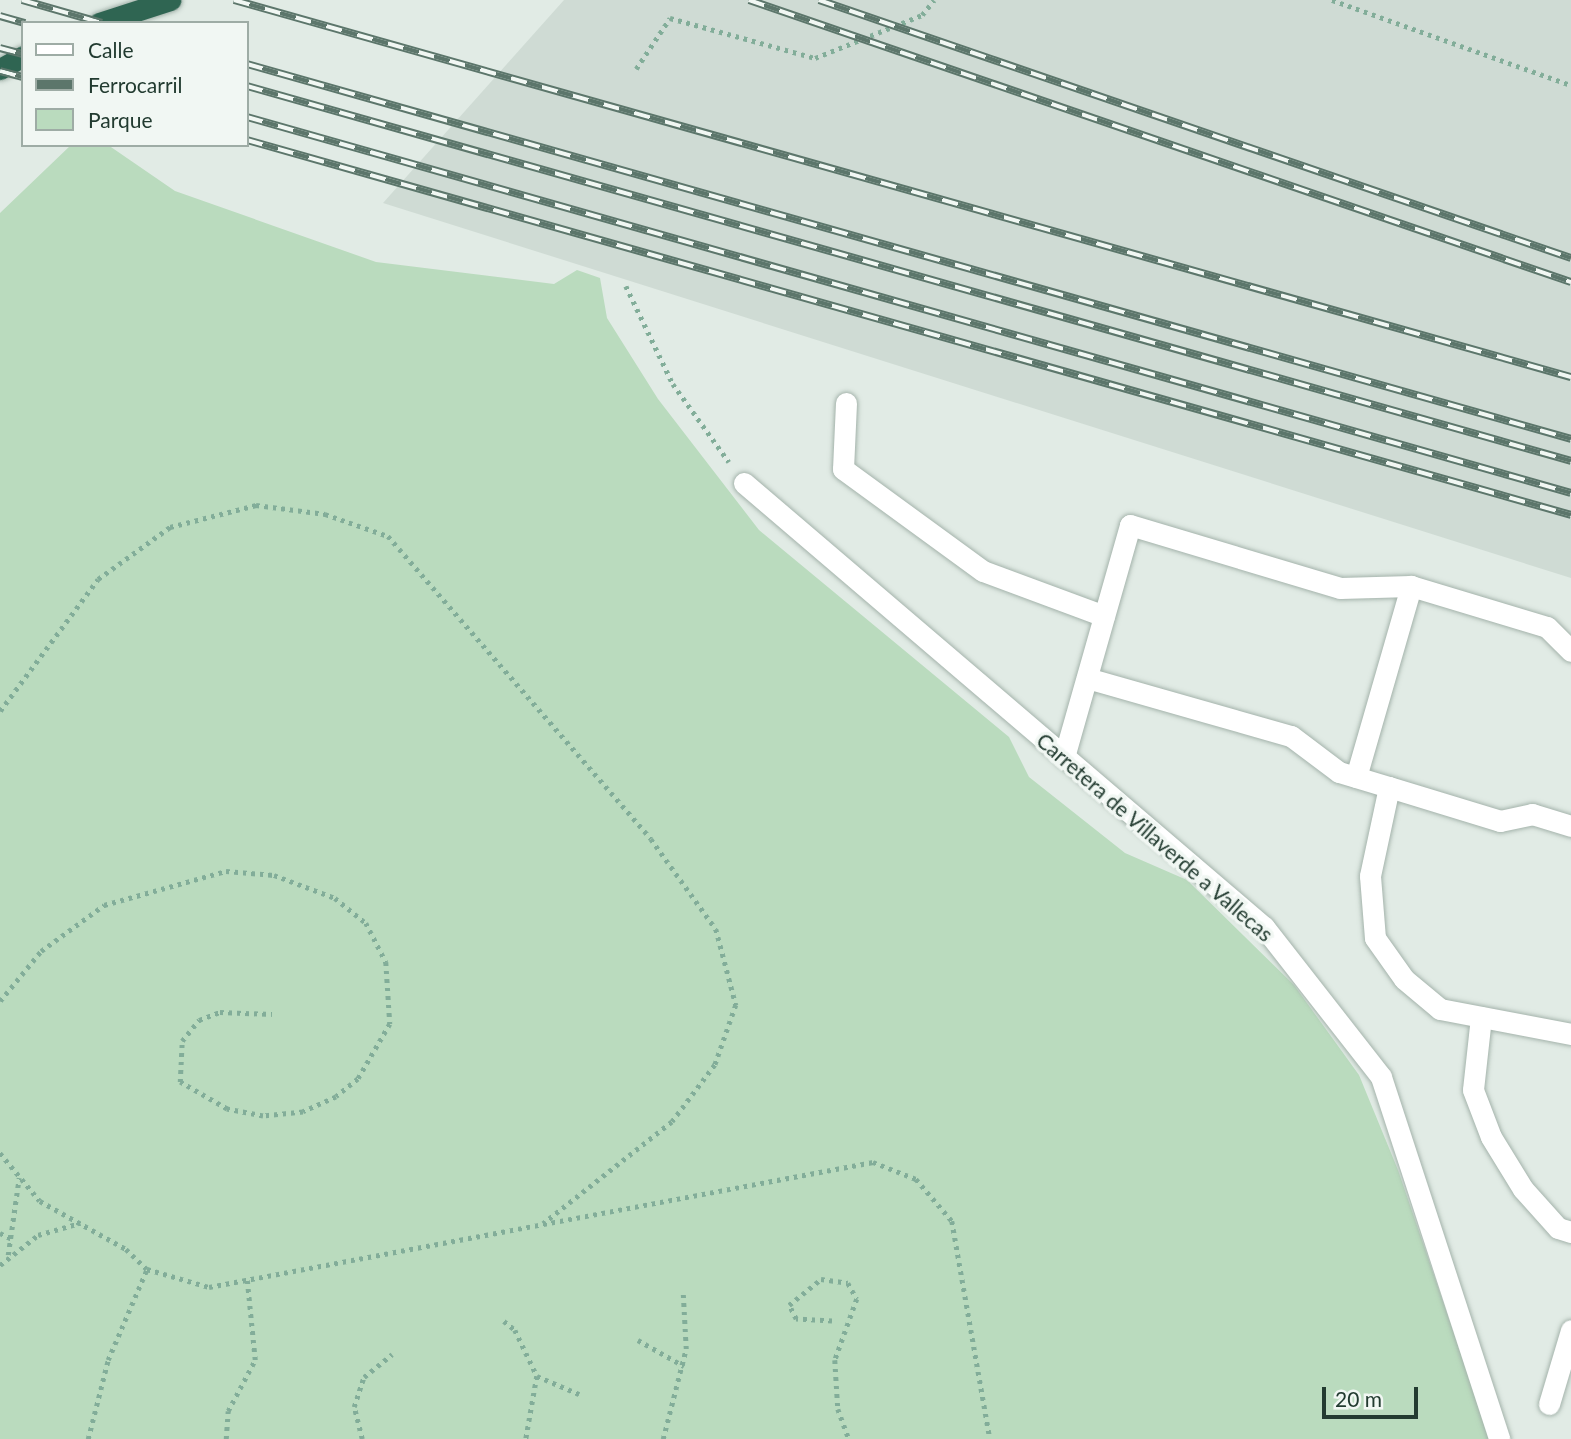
<!DOCTYPE html>
<style>
body{margin:0}
#map{position:relative;width:1571px;height:1439px;overflow:hidden;background:#e1ebe5;font-family:Lato,sans-serif}
div>[style]{position:absolute}
.built>*{inset:0;background:#cfdbd4}
.green>*{inset:0;background:#badbbe}
.path>*{height:4.5px;margin-top:-2.25px;transform-origin:0;background:repeating-linear-gradient(90deg,#82ad99 0 3.5px,transparent 0 8.5px)}
.roads{filter:drop-shadow(0 0 2px #a4b3ab) drop-shadow(0 0 2px #a4b3ab)}
.minor>*{height:21px;margin:-10.5px;padding:0 10.5px;transform-origin:10.5px;border-radius:10.5px;background:#fff}
.highway>*{height:21px;margin:-10.5px;padding:0 10.5px;transform-origin:10.5px;border-radius:10.5px;background:#2f6552}
.rail>*{height:8px;margin-top:-4px;transform-origin:0;background:repeating-linear-gradient(90deg,#f1f7f3 0 16px,#5c766b 0 32px);box-sizing:border-box;border-block:2px solid #5c766b}
span{translate:-50% -50%;white-space:nowrap;text-align:center;line-height:1.15;-webkit-text-stroke:7px #f1f7f3;paint-order:stroke}
.street-label{font-size:21px;color:#223b30}
.legend{position:absolute;left:21px;top:21px;width:228px;height:126px;box-sizing:border-box;background:#f1f7f3;border:2px solid #9eaca5;margin:0;padding:9px 12px;list-style:none;font-size:21px;color:#223b30}
.legend li{display:flex;align-items:center;gap:14px;height:35px}
.legend b{width:35px;border:2px solid #9eaca5}
.scale{position:absolute;left:1322px;top:1387px;width:96px;height:32px;box-sizing:border-box;border:4px solid #223b30;border-top:0;padding-left:9px;font-size:21px;line-height:24px;white-space:nowrap;color:#223b30;-webkit-text-stroke:5px #f1f7f3;paint-order:stroke}
</style>
<div id="map">
<div class="built">
<div style="clip-path:polygon(564px 0,1571px 0,1571px 578px,383px 203px)"></div>
</div>
<div class="green">
<div style="clip-path:polygon(71px 145px,108px 145px,175px 191px,376px 262px,554px 284px,577px 270px,600px 278px,607px 318px,658px 399px,759px 530px,1009px 737px,1029px 777px,1125px 853px,1187px 880px,1294px 985px,1359px 1075px,1398px 1170px,1490px 1439px,0 1439px,0 213px)"></div>
</div>
<div class="path">
<div style="left:1332px;top:0;width:254px;rotate:19.6deg"></div>
<div style="left:636px;top:69px;width:61px;rotate:-56.3deg"></div>
<div style="left:670px;top:18px;width:150px;rotate:15.4deg"></div>
<div style="left:815px;top:58px;width:115px;rotate:-21.9deg"></div>
<div style="left:922px;top:15px;width:19px;rotate:-51deg"></div>
<div style="left:626px;top:286px;width:109px;rotate:64.4deg"></div>
<div style="left:673px;top:384px;width:96px;rotate:54.3deg"></div>
<div style="left:0;top:711px;width:164px;rotate:-53.4deg"></div>
<div style="left:98px;top:579px;width:89px;rotate:-35.8deg"></div>
<div style="left:170px;top:527px;width:89px;rotate:-14.3deg"></div>
<div style="left:256px;top:505px;width:70px;rotate:7.4deg"></div>
<div style="left:325px;top:514px;width:67px;rotate:19.2deg"></div>
<div style="left:388px;top:536px;width:401px;rotate:49deg"></div>
<div style="left:651px;top:839px;width:111px;rotate:54.2deg"></div>
<div style="left:716px;top:929px;width:79px;rotate:75.3deg"></div>
<div style="left:736px;top:1005px;width:64px;rotate:109.3deg"></div>
<div style="left:715px;top:1065px;width:71px;rotate:127deg"></div>
<div style="left:672px;top:1122px;width:164px;rotate:141.7deg"></div>
<div style="left:0;top:1001px;width:65px;rotate:-50.6deg"></div>
<div style="left:41px;top:951px;width:78px;rotate:-36.1deg"></div>
<div style="left:104px;top:905px;width:127px;rotate:-15.6deg"></div>
<div style="left:226px;top:871px;width:48px;rotate:4.8deg"></div>
<div style="left:274px;top:875px;width:65px;rotate:20.7deg"></div>
<div style="left:335px;top:898px;width:40px;rotate:39deg"></div>
<div style="left:366px;top:923px;width:44px;rotate:62.9deg"></div>
<div style="left:386px;top:962px;width:62px;rotate:86.3deg"></div>
<div style="left:390px;top:1024px;width:64px;rotate:120.2deg"></div>
<div style="left:358px;top:1079px;width:28px;rotate:141deg"></div>
<div style="left:336px;top:1097px;width:36px;rotate:156deg"></div>
<div style="left:303px;top:1112px;width:40px;rotate:174.3deg"></div>
<div style="left:263px;top:1116px;width:37px;rotate:-169deg"></div>
<div style="left:227px;top:1109px;width:54px;rotate:-150.1deg"></div>
<div style="left:180px;top:1082px;width:41px;rotate:-87.2deg"></div>
<div style="left:182px;top:1041px;width:27px;rotate:-51deg"></div>
<div style="left:199px;top:1020px;width:22px;rotate:-21deg"></div>
<div style="left:220px;top:1012px;width:52px;rotate:2.2deg"></div>
<div style="left:0;top:1153px;width:62px;rotate:50.2deg"></div>
<div style="left:40px;top:1201px;width:98px;rotate:29.2deg"></div>
<div style="left:126px;top:1249px;width:29px;rotate:44deg"></div>
<div style="left:147px;top:1269px;width:65px;rotate:16.2deg"></div>
<div style="left:209px;top:1287px;width:676px;rotate:-10.66deg"></div>
<div style="left:873px;top:1162px;width:46px;rotate:21.6deg"></div>
<div style="left:916px;top:1179px;width:55px;rotate:49.4deg"></div>
<div style="left:952px;top:1221px;width:221px;rotate:80.1deg"></div>
<div style="left:0;top:1233px;width:13px;rotate:27deg"></div>
<div style="left:8px;top:1255px;width:78px;rotate:-81.9deg"></div>
<div style="left:0;top:1265px;width:48px;rotate:-38.3deg"></div>
<div style="left:38px;top:1235px;width:44px;rotate:-15.9deg"></div>
<div style="left:504px;top:1321px;width:14px;rotate:39deg"></div>
<div style="left:515px;top:1330px;width:51px;rotate:64.4deg"></div>
<div style="left:537px;top:1376px;width:64px;rotate:99.9deg"></div>
<div style="left:832px;top:1321px;width:36px;rotate:-177deg"></div>
<div style="left:796px;top:1319px;width:16px;rotate:-117deg"></div>
<div style="left:789px;top:1305px;width:41px;rotate:-39.1deg"></div>
<div style="left:821px;top:1279px;width:27px;rotate:8deg"></div>
<div style="left:848px;top:1283px;width:18px;rotate:61deg"></div>
<div style="left:857px;top:1299px;width:65px;rotate:109.8deg"></div>
<div style="left:835px;top:1360px;width:49px;rotate:86.5deg"></div>
<div style="left:838px;top:1409px;width:32px;rotate:70deg"></div>
<div style="left:638px;top:1340px;width:53px;rotate:29.5deg"></div>
<div style="left:537px;top:1376px;width:46px;rotate:23.2deg"></div>
<div style="left:88px;top:1439px;width:81px;rotate:-75.8deg"></div>
<div style="left:108px;top:1360px;width:99px;rotate:-66.8deg"></div>
<div style="left:226px;top:1439px;width:28px;rotate:-86deg"></div>
<div style="left:228px;top:1411px;width:58px;rotate:-62.1deg"></div>
<div style="left:255px;top:1360px;width:80px;rotate:-95.7deg"></div>
<div style="left:362px;top:1439px;width:33px;rotate:-104deg"></div>
<div style="left:354px;top:1407px;width:32px;rotate:-72deg"></div>
<div style="left:364px;top:1377px;width:36px;rotate:-39deg"></div>
<div style="left:663px;top:1439px;width:93px;rotate:-75.7deg"></div>
<div style="left:686px;top:1349px;width:55px;rotate:-93.1deg"></div>
</div>
<div class="roads">
<div class="minor">
<div style="left:846px;top:403px;width:66px;rotate:92.6deg"></div>
<div style="left:843px;top:469px;width:173px;rotate:36.1deg"></div>
<div style="left:983px;top:571px;width:129px;rotate:20.4deg"></div>
<div style="left:744px;top:483px;width:684px;rotate:40.49deg"></div>
<div style="left:1264px;top:927px;width:190px;rotate:52deg"></div>
<div style="left:1381px;top:1077px;width:381px;rotate:71.9deg"></div>
<div style="left:1087px;top:678px;width:212px;rotate:15.9deg"></div>
<div style="left:1291px;top:736px;width:60px;rotate:36.9deg"></div>
<div style="left:1339px;top:772px;width:52px;rotate:16.7deg"></div>
<div style="left:1389px;top:787px;width:116px;rotate:17deg"></div>
<div style="left:1500px;top:821px;width:33px;rotate:-12deg"></div>
<div style="left:1532px;top:814px;width:41px;rotate:17.1deg"></div>
<div style="left:1064px;top:757px;width:241px;rotate:-74.1deg"></div>
<div style="left:1130px;top:525px;width:219px;rotate:16.7deg"></div>
<div style="left:1340px;top:588px;width:71px;rotate:-1.6deg"></div>
<div style="left:1411px;top:586px;width:142px;rotate:16.8deg"></div>
<div style="left:1547px;top:627px;width:34px;rotate:45deg"></div>
<div style="left:1356px;top:777px;width:199px;rotate:-73.9deg"></div>
<div style="left:1389px;top:787px;width:91px;rotate:102.1deg"></div>
<div style="left:1370px;top:876px;width:62px;rotate:85.4deg"></div>
<div style="left:1375px;top:938px;width:50px;rotate:54.7deg"></div>
<div style="left:1404px;top:979px;width:47px;rotate:39.8deg"></div>
<div style="left:1440px;top:1009px;width:133px;rotate:10.8deg"></div>
<div style="left:1481px;top:1017px;width:73px;rotate:96.3deg"></div>
<div style="left:1473px;top:1090px;width:50px;rotate:69deg"></div>
<div style="left:1491px;top:1137px;width:61px;rotate:58.4deg"></div>
<div style="left:1523px;top:1189px;width:52px;rotate:48.1deg"></div>
<div style="left:1558px;top:1228px;width:14px;rotate:17deg"></div>
<div style="left:1549px;top:1404px;width:77px;rotate:-73.4deg"></div>
</div>
<div class="highway">
<div style="left:99px;top:23px;width:75px;rotate:-17.9deg"></div>
<div style="left:0;top:69px;width:26px;rotate:-29deg"></div>
</div>
</div>
<div class="rail">
<div style="left:22px;top:0;width:83px;rotate:16deg"></div>
<div style="left:234px;top:0;width:1389px;rotate:15.75deg"></div>
<div style="left:749px;top:0;width:869px;rotate:18.94deg"></div>
<div style="left:819px;top:0;width:795px;rotate:18.94deg"></div>
<div style="left:0;top:16px;width:26px;rotate:16deg"></div>
<div style="left:0;top:48px;width:24px;rotate:15deg"></div>
<div style="left:247px;top:64px;width:1376px;rotate:15.81deg"></div>
<div style="left:0;top:71px;width:24px;rotate:15deg"></div>
<div style="left:247px;top:86px;width:1376px;rotate:15.81deg"></div>
<div style="left:247px;top:117px;width:1376px;rotate:15.85deg"></div>
<div style="left:247px;top:140px;width:1376px;rotate:15.81deg"></div>
</div>
<div class="street-label">
<span style="left:1155px;top:837px;rotate:41deg">Carretera de Villaverde a Vallecas</span>
</div>
<ul class="legend">
<li><b style="height:9px;background:#fff"></b>Calle</li>
<li><b style="height:9px;background:#5c766b"></b>Ferrocarril</li>
<li><b style="height:19px;background:#badbbe"></b>Parque</li>
</ul>
<div class="scale">20 m</div>
</div>
